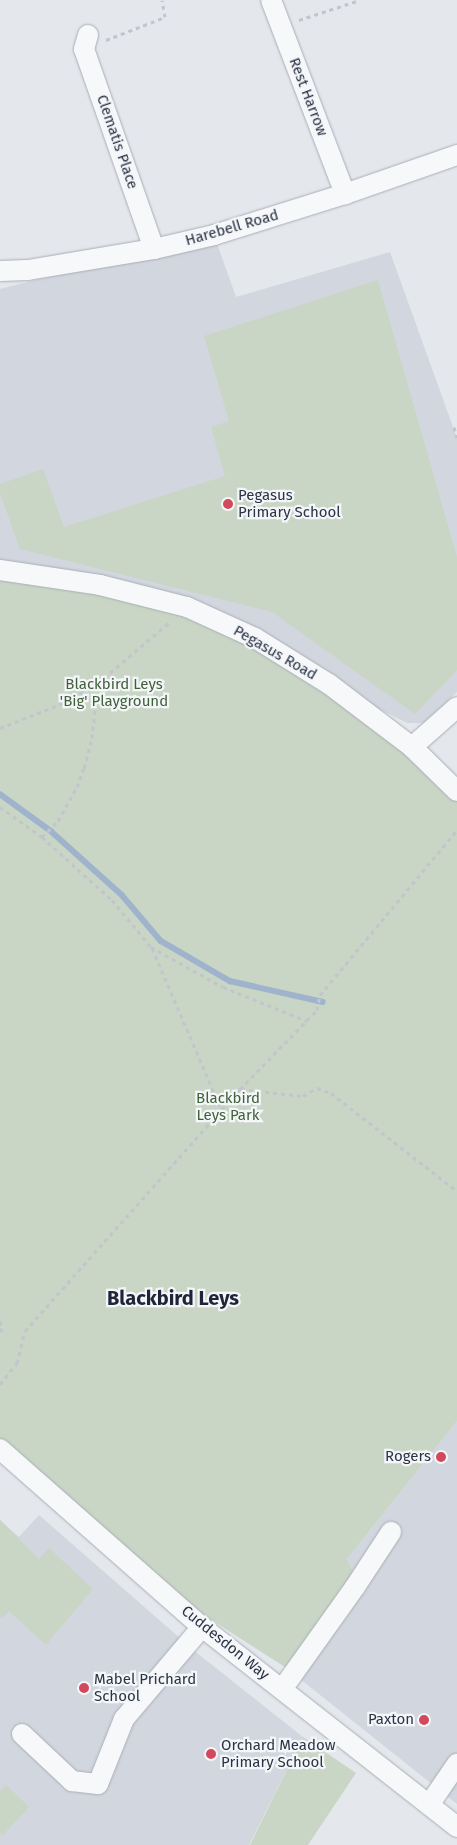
<!DOCTYPE html>
<style>
body{margin:0}
#map{position:relative;width:457px;height:1845px;overflow:hidden;background:#e4e7ec;font-family:"Fira Sans",sans-serif}
div>[style]{position:absolute}
.built>*{inset:0;background:#d2d6de}
.green>*{inset:0;background:#c9d6c5}
.stream>*{height:5.5px;margin:-2.75px;padding:0 2.75px;transform-origin:2.75px;border-radius:2.75px;background:#9fb4cc}
.path>*{height:3px;margin-top:-1.5px;transform-origin:0;background:repeating-linear-gradient(90deg,#c2c5cb 0 4px,transparent 0 8px)}
.roads{filter:drop-shadow(0 0 1px #a9aeb7) drop-shadow(0 0 1px #a9aeb7)}
.minor>*{height:20px;margin:-10px;padding:0 10px;transform-origin:10px;border-radius:10px;background:#f7f8fa}
.dots>*{width:14px;height:14px;translate:-50% -50%;box-sizing:border-box;border:2px solid #f4f6f9;border-radius:50%}
span{translate:-50% -50%;white-space:nowrap;text-align:center;line-height:1.15;-webkit-text-stroke:4.5px #f4f6f9;paint-order:stroke}
.street-label{font-size:15px;color:#2b3445}
.poi-label{font-size:15px;color:#2b3445}
.left{translate:0 -50%;text-align:left}
.right{translate:-100% -50%;text-align:right}
.park-label{font-size:15px;color:#3f6138}
.district-label{font-size:20px;color:#1d2536;font-weight:700}
</style>
<div id="map">
<div class="built">
<div style="clip-path:polygon(214px 235px,236px 297px,390px 252px,457px 438px,457px 692px,424px 723px,407px 723px,329px 684px,0 570px,0 289px)"></div>
<div style="clip-path:polygon(457px 1421px,457px 1804px,285px 1667px,351px 1581px,351px 1567px,347px 1559px)"></div>
<div style="clip-path:polygon(39px 1515px,197px 1653px,303px 1737px,249px 1845px,0 1845px,0 1520px,19px 1537px)"></div>
</div>
<div class="green">
<div style="clip-path:polygon(378px 280px,457px 557px,457px 670px,415px 714px,272px 612px,20px 549px,0 493px,0 484px,43px 469px,64px 527px,225px 476px,211px 427px,229px 421px,204px 336px)"></div>
<div style="clip-path:polygon(0 570px,100px 585px,255px 638px,457px 791px,457px 1421px,347px 1559px,353px 1572px,351px 1581px,285px 1667px,207px 1617px,0 1448px)"></div>
<div style="clip-path:polygon(0 1520px,39px 1559px,49px 1548px,93px 1589px,46px 1645px,9px 1611px,2px 1618px,0 1616px)"></div>
<div style="clip-path:polygon(303px 1737px,356px 1773px,308px 1845px,250px 1845px)"></div>
<div style="clip-path:polygon(6px 1785px,29px 1807px,3px 1835px,0 1832px,0 1791px)"></div>
</div>
<div class="stream">
<div style="left:0;top:794px;width:63px;rotate:36deg"></div>
<div style="left:51px;top:831px;width:96px;rotate:42deg"></div>
<div style="left:122px;top:895px;width:60px;rotate:49.7deg"></div>
<div style="left:161px;top:941px;width:80px;rotate:30.1deg"></div>
<div style="left:230px;top:981px;width:95px;rotate:12.7deg"></div>
</div>
<div class="path">
<div style="left:299px;top:20px;width:64px;rotate:-18.2deg"></div>
<div style="left:106px;top:40px;width:63px;rotate:-21.3deg"></div>
<div style="left:165px;top:17px;width:17px;rotate:-100deg"></div>
<div style="left:454px;top:427px;width:11px;rotate:75deg"></div>
<div style="left:0;top:728px;width:71px;rotate:-21.5deg"></div>
<div style="left:66px;top:702px;width:37px;rotate:-31deg"></div>
<div style="left:98px;top:683px;width:94px;rotate:-40.3deg"></div>
<div style="left:0;top:807px;width:52px;rotate:35.5deg"></div>
<div style="left:42px;top:837px;width:94px;rotate:42deg"></div>
<div style="left:112px;top:900px;width:61px;rotate:50.3deg"></div>
<div style="left:151px;top:947px;width:82px;rotate:29.1deg"></div>
<div style="left:223px;top:987px;width:91px;rotate:22deg"></div>
<div style="left:42px;top:837px;width:23px;rotate:-45deg"></div>
<div style="left:58px;top:821px;width:39px;rotate:-61deg"></div>
<div style="left:77px;top:787px;width:20px;rotate:-70deg"></div>
<div style="left:84px;top:768px;width:31px;rotate:-75deg"></div>
<div style="left:92px;top:738px;width:55px;rotate:-83.8deg"></div>
<div style="left:152px;top:948px;width:177px;rotate:66.8deg"></div>
<div style="left:241px;top:1089px;width:62px;rotate:6.4deg"></div>
<div style="left:303px;top:1096px;width:16px;rotate:-30deg"></div>
<div style="left:317px;top:1088px;width:15px;rotate:20deg"></div>
<div style="left:331px;top:1093px;width:160px;rotate:37.9deg"></div>
<div style="left:0;top:1321px;width:7px;rotate:74deg"></div>
<div style="left:2px;top:1328px;width:6px;rotate:108deg"></div>
<div style="left:0;top:1384px;width:27px;rotate:-51deg"></div>
<div style="left:17px;top:1363px;width:33px;rotate:-76deg"></div>
<div style="left:25px;top:1331px;width:324px;rotate:-48.4deg"></div>
<div style="left:240px;top:1089px;width:110px;rotate:-45.7deg"></div>
<div style="left:317px;top:1010px;width:15px;rotate:-79deg"></div>
<div style="left:320px;top:995px;width:214px;rotate:-50.3deg"></div>
</div>
<div class="roads">
<div class="minor">
<div style="left:271px;top:0;width:208px;rotate:69.1deg"></div>
<div style="left:88px;top:35px;width:15px;rotate:106deg"></div>
<div style="left:84px;top:49px;width:212px;rotate:70.7deg"></div>
<div style="left:0;top:271px;width:28px;rotate:-2deg"></div>
<div style="left:28px;top:270px;width:128px;rotate:-9.5deg"></div>
<div style="left:154px;top:249px;width:62px;rotate:-13.1deg"></div>
<div style="left:214px;top:235px;width:137px;rotate:-17.4deg"></div>
<div style="left:345px;top:194px;width:119px;rotate:-19.2deg"></div>
<div style="left:0;top:570px;width:101px;rotate:8.5deg"></div>
<div style="left:100px;top:585px;width:90px;rotate:14.2deg"></div>
<div style="left:187px;top:607px;width:75px;rotate:24.5deg"></div>
<div style="left:255px;top:638px;width:87px;rotate:31.9deg"></div>
<div style="left:329px;top:684px;width:104px;rotate:37.2deg"></div>
<div style="left:412px;top:747px;width:63px;rotate:44.4deg"></div>
<div style="left:412px;top:747px;width:60px;rotate:-41.6deg"></div>
<div style="left:0;top:1449px;width:269px;rotate:41.4deg"></div>
<div style="left:202px;top:1627px;width:324px;rotate:38.1deg"></div>
<div style="left:283px;top:1688px;width:124px;rotate:-54.5deg"></div>
<div style="left:355px;top:1587px;width:66px;rotate:-56.8deg"></div>
<div style="left:22px;top:1734px;width:69px;rotate:43.2deg"></div>
<div style="left:72px;top:1781px;width:26px;rotate:7deg"></div>
<div style="left:98px;top:1784px;width:70px;rotate:-68.2deg"></div>
<div style="left:124px;top:1719px;width:121px;rotate:-49.7deg"></div>
<div style="left:429px;top:1805px;width:50px;rotate:-55.7deg"></div>
</div>
</div>
<div class="dots">
<div style="left:228px;top:504px;background:#d1495b"></div>
<div style="left:441px;top:1457px;background:#d1495b"></div>
<div style="left:84px;top:1688px;background:#d1495b"></div>
<div style="left:424px;top:1720px;background:#d1495b"></div>
<div style="left:211px;top:1754px;background:#d1495b"></div>
</div>
<div class="street-label">
<span style="left:308px;top:97px;rotate:69deg">Rest Harrow</span>
<span style="left:117px;top:142px;rotate:71deg">Clematis Place</span>
<span style="left:232px;top:228px;rotate:-16deg">Harebell Road</span>
<span style="left:275px;top:653px;rotate:30deg">Pegasus Road</span>
<span style="left:225px;top:1643px;rotate:39deg">Cuddesdon Way</span>
</div>
<div class="poi-label">
<span class="left" style="left:238px;top:504px">Pegasus<br>Primary School</span>
<span class="right" style="left:431px;top:1457px">Rogers</span>
<span class="left" style="left:94px;top:1688px">Mabel Prichard<br>School</span>
<span class="right" style="left:414px;top:1720px">Paxton</span>
<span class="left" style="left:221px;top:1754px">Orchard Meadow<br>Primary School</span>
</div>
<div class="park-label">
<span style="left:114px;top:693px">Blackbird Leys<br>'Big' Playground</span>
<span style="left:228px;top:1107px">Blackbird<br>Leys Park</span>
</div>
<div class="district-label">
<span style="left:173px;top:1298px">Blackbird Leys</span>
</div>
</div>
